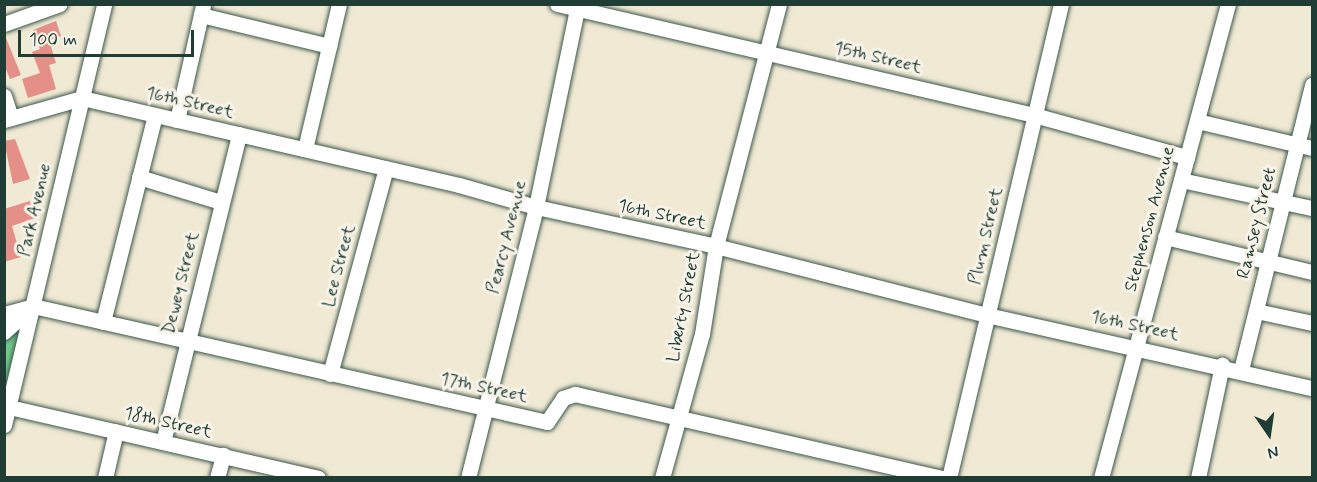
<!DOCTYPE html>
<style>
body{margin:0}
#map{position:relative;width:1317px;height:482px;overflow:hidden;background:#f0ead4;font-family:Mynerve,sans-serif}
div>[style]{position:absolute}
.green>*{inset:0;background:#73c88b}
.building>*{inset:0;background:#e49088}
.roads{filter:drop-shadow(0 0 2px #3e574c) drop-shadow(0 0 2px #3e574c)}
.minor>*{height:15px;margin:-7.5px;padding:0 7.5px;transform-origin:7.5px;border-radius:7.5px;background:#fff}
span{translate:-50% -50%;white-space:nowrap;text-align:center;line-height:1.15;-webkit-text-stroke:6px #f7f3e8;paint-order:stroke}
.street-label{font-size:18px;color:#1f3d34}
.frame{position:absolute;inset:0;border:6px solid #1f3d34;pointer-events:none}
.north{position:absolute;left:1239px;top:404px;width:60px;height:60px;-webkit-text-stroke:4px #f7f3e8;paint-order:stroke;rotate:167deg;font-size:16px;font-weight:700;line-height:24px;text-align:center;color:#1f3d34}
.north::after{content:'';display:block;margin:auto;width:21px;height:27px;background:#1f3d34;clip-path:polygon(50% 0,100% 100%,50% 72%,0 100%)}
.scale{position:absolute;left:18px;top:30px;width:176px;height:27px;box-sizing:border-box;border:3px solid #1f3d34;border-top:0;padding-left:8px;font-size:18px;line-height:21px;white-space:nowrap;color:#1f3d34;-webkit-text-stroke:4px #f7f3e8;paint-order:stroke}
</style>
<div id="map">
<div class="green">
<div style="clip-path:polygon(33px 306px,5px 424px,5px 314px)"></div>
</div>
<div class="building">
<div style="clip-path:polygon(56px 21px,61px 36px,49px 40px,56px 63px,49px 65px,56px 89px,28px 98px,22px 79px,40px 73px,32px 52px,40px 49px,33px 30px)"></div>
<div style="clip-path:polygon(4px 33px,21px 75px,10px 79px,4px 65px)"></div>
<div style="clip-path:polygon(15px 139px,30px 179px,13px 184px,4px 141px)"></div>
<div style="clip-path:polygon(30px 201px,35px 218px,12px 226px,21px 257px,4px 262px,4px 209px)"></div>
</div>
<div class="roads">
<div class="minor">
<div style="left:557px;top:4px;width:490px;rotate:13.1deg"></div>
<div style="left:1034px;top:115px;width:159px;rotate:15.4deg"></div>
<div style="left:201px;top:15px;width:132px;rotate:13.6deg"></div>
<div style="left:4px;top:24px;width:59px;rotate:-19.7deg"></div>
<div style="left:4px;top:96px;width:23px;rotate:72deg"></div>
<div style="left:4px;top:120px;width:81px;rotate:-15.8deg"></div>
<div style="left:82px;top:98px;width:387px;rotate:13deg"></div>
<div style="left:459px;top:185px;width:80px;rotate:15.9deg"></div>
<div style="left:536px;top:207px;width:184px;rotate:12.2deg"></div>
<div style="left:716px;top:246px;width:280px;rotate:14.3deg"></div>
<div style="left:987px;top:315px;width:333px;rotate:12.7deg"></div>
<div style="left:177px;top:120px;width:117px;rotate:-77.2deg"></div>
<div style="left:1197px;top:121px;width:118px;rotate:13.2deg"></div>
<div style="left:305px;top:149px;width:149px;rotate:-76.8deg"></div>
<div style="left:139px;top:177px;width:86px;rotate:17deg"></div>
<div style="left:1181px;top:180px;width:134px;rotate:12.1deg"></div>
<div style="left:1165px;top:237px;width:151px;rotate:13.4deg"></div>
<div style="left:1256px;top:311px;width:57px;rotate:12.1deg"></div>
<div style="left:4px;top:314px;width:30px;rotate:-15deg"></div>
<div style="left:33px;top:306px;width:527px;rotate:12.72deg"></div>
<div style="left:547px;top:422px;width:29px;rotate:-56deg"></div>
<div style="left:563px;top:398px;width:13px;rotate:-18deg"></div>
<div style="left:575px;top:394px;width:377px;rotate:12.9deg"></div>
<div style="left:103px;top:322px;width:213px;rotate:-75.9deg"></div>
<div style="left:4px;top:332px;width:36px;rotate:-42deg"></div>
<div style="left:1241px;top:370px;width:294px;rotate:-76deg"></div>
<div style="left:330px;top:374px;width:213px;rotate:-74.8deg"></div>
<div style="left:9px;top:407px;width:317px;rotate:12.9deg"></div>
<div style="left:4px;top:425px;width:433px;rotate:-76.6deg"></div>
<div style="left:163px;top:442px;width:317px;rotate:-76.1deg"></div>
<div style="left:105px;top:478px;width:48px;rotate:-76.8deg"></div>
<div style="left:217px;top:478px;width:24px;rotate:-75deg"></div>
<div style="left:468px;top:478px;width:279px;rotate:-75.9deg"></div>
<div style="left:536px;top:207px;width:207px;rotate:-78.3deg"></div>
<div style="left:662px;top:478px;width:149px;rotate:-74.5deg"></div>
<div style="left:702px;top:334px;width:89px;rotate:-81deg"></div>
<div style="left:716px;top:246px;width:250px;rotate:-75.4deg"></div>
<div style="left:949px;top:478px;width:487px;rotate:-76.7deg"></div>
<div style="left:1101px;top:478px;width:491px;rotate:-75deg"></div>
<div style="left:1198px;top:478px;width:116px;rotate:-78deg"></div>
</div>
</div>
<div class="street-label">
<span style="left:878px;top:58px;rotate:13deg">15th Street</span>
<span style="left:190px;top:103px;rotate:13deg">16th Street</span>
<span style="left:35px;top:210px;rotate:-77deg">Park Avenue</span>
<span style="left:662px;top:215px;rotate:12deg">16th Street</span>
<span style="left:1150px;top:219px;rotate:-75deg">Stephenson Avenue</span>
<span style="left:1257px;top:223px;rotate:-76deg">Ramsey Street</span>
<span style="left:986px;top:236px;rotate:-77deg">Plum Street</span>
<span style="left:507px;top:237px;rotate:-76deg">Pearcy Avenue</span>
<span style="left:339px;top:266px;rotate:-75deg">Lee Street</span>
<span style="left:181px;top:283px;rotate:-76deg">Dewey Street</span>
<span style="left:684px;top:307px;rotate:-79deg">Liberty Street</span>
<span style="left:1135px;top:326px;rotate:12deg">16th Street</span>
<span style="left:484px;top:388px;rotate:12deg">17th Street</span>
<span style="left:168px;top:423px;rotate:13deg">18th Street</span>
</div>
<div class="frame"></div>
<div class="north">N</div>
<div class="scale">100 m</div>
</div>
